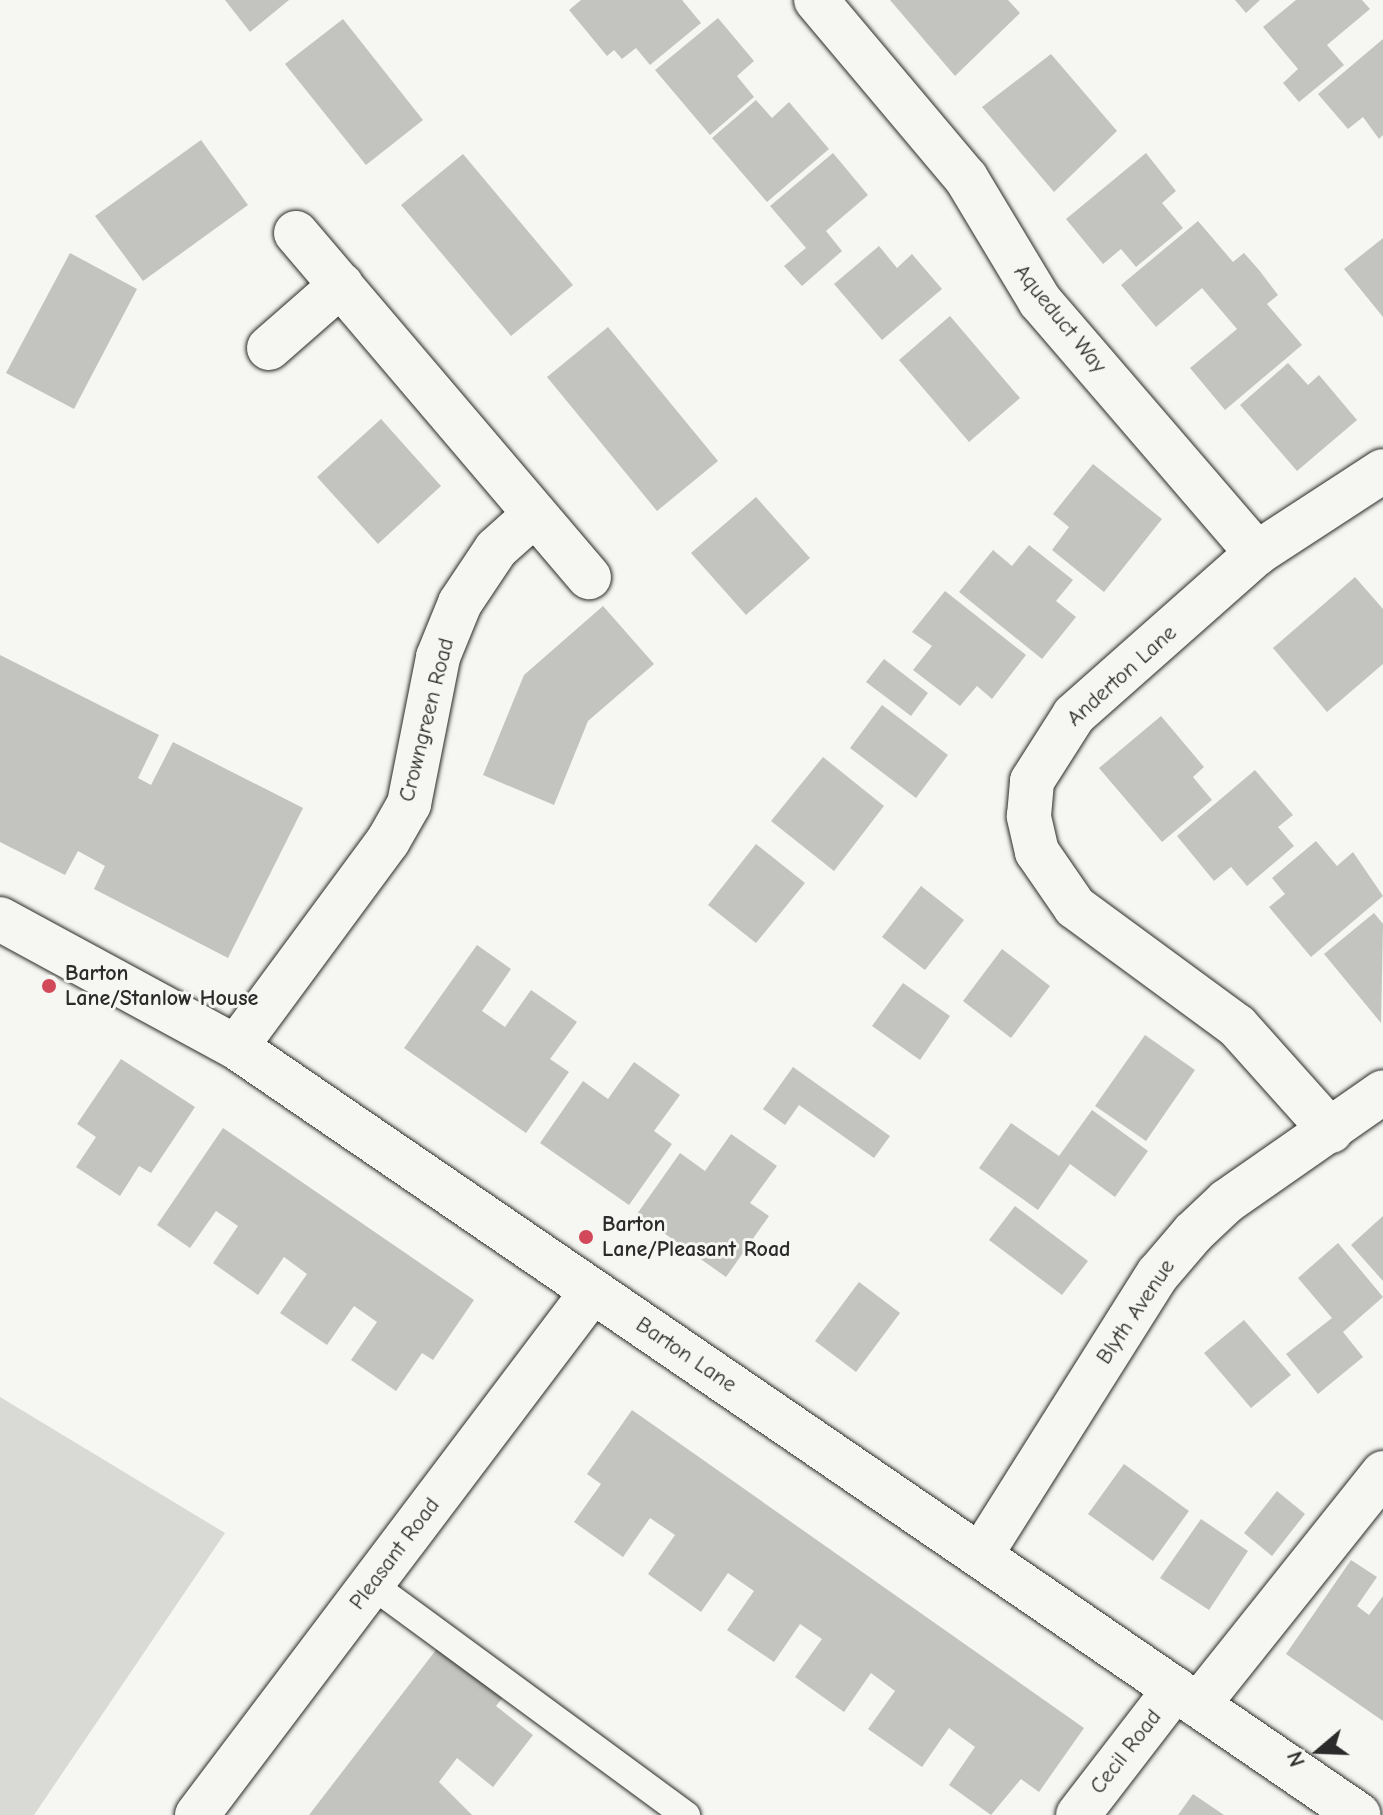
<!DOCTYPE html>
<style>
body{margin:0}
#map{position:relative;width:1383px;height:1815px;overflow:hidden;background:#f6f6f2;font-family:"Comic Neue",sans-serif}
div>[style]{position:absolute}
.green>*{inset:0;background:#d9d9d5}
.building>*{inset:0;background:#c3c3c0}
.roads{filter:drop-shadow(0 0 2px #2b2b2b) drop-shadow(0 0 2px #2b2b2b)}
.service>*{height:28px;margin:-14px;padding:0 14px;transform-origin:14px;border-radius:14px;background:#f6f6f2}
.minor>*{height:44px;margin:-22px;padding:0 22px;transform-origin:22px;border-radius:22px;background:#f6f6f2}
.secondary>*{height:44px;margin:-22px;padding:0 22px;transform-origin:22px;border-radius:22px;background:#f6f6f2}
.dots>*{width:22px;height:22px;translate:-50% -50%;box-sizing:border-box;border:4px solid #f6f6f2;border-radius:50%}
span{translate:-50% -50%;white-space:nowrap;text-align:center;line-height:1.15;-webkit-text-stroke:6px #f6f6f2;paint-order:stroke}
.street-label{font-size:22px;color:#2b2b2b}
.poi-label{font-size:22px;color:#2b2b2b;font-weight:700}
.left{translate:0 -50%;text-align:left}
.north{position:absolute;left:1279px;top:1711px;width:80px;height:80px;-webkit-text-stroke:6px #f6f6f2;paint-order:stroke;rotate:251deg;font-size:22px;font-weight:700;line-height:32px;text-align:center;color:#2b2b2b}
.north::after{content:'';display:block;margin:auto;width:28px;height:36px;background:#2b2b2b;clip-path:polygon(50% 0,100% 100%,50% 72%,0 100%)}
</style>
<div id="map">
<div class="green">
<div style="clip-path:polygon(0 1397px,225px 1533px,34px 1815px,0 1815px)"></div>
</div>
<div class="building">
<div style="clip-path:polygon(225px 0,289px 0,250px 32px)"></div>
<div style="clip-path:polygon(581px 0,682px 0,701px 23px,650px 65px,636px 48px,622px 59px,614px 50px,607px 56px,569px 10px)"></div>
<div style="clip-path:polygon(890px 0,1008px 0,1020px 13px,955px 76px)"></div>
<div style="clip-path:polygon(1235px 0,1260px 0,1246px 13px)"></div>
<div style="clip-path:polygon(1296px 0,1362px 0,1370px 9px,1327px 45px,1344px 65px,1299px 102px,1283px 83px,1298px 69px,1263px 27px)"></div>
<div style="clip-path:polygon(718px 18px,754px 61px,737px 76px,754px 97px,710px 135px,655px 70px)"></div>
<div style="clip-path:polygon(343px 19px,423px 120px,366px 165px,285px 64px)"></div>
<div style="clip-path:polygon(1383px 39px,1383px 135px,1379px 139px,1363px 117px,1348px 129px,1318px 94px)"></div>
<div style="clip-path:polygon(1051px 54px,1117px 131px,1054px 192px,982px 107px)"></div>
<div style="clip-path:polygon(756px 100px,772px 118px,789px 102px,829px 149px,767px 202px,712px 138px)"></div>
<div style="clip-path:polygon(201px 140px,248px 205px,143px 281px,95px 216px)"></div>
<div style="clip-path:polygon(833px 153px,868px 195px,826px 231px,842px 251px,802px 286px,784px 266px,806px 248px,770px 206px)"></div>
<div style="clip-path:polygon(1146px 153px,1176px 191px,1162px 203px,1183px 228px,1136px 267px,1121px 249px,1103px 264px,1066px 219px)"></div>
<div style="clip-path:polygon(463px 154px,573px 285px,511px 336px,401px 205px)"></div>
<div style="clip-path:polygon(1198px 221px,1233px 262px,1244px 253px,1259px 270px,1278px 295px,1267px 304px,1302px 345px,1225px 410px,1190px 368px,1237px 329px,1202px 288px,1156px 327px,1121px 285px)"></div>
<div style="clip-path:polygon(1383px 238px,1383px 317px,1344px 269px)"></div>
<div style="clip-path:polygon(879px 246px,897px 268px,912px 254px,942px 289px,882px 340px,834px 284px)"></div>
<div style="clip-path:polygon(70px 253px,137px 289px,74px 409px,6px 373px)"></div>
<div style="clip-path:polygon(950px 316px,1020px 398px,969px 442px,899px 360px)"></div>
<div style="clip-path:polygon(608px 327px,718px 461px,657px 511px,547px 377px)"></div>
<div style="clip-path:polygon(1288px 363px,1308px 385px,1319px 375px,1357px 420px,1297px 471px,1240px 405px)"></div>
<div style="clip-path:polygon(381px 419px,441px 486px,378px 544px,317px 477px)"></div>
<div style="clip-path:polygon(1093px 464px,1162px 519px,1104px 592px,1052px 550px,1069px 527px,1053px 514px)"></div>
<div style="clip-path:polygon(756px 497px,810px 558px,746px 615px,691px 553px)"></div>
<div style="clip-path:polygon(1029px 545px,1073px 580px,1056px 601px,1076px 617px,1042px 659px,959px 592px,993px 550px,1012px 566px)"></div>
<div style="clip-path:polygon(1355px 577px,1383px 609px,1383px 664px,1327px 712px,1273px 648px)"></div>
<div style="clip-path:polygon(945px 591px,1026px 655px,992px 699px,977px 686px,960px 706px,913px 670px,932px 646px,912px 632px)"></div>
<div style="clip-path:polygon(603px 606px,654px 664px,588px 721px,554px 805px,483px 775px,524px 675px)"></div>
<div style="clip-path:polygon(0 655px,159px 735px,138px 778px,151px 785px,173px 742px,303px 808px,228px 958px,94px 889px,105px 866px,78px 851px,65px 875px,0 842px)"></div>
<div style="clip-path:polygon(884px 659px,928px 693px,911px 716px,866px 682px)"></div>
<div style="clip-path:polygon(882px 705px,948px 755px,916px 798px,850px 748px)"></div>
<div style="clip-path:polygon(1161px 716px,1204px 767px,1193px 777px,1212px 800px,1162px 842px,1099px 768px)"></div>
<div style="clip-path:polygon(823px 757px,884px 806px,834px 871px,771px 821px)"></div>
<div style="clip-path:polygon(1255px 770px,1293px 815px,1278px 827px,1294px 846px,1247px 886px,1231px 867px,1214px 881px,1177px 836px)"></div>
<div style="clip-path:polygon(1316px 841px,1337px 866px,1353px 852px,1383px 896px,1311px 957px,1269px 907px,1285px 894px,1272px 878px)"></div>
<div style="clip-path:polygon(756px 844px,805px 883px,756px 943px,708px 905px)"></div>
<div style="clip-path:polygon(921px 886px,964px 920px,925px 970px,882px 937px)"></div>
<div style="clip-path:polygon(1374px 913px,1383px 924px,1381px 1023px,1324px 954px)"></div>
<div style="clip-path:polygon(477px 945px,511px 969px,482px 1011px,505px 1027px,531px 990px,577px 1022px,550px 1059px,569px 1072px,526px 1133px,404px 1048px)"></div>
<div style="clip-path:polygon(1002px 949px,1050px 986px,1011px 1038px,963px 1001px)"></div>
<div style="clip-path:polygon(903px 983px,950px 1016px,920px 1060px,872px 1026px)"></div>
<div style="clip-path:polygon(1145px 1035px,1195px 1070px,1146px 1141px,1095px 1106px)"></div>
<div style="clip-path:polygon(121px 1059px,195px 1107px,151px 1173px,139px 1166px,120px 1196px,76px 1167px,96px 1137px,77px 1124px)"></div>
<div style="clip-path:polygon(634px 1062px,680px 1095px,654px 1131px,672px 1144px,629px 1205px,540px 1143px,583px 1081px,608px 1099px)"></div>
<div style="clip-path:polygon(793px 1067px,890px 1136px,874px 1158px,799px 1105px,785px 1125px,763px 1109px)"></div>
<div style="clip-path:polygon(1092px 1110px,1148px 1151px,1115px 1197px,1070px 1164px,1038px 1210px,979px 1168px,1011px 1123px,1059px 1156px)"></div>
<div style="clip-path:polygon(223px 1128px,474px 1300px,433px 1360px,422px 1353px,396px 1391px,351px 1360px,377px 1322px,354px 1306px,327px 1345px,280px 1313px,307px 1274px,284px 1257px,258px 1295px,213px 1263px,238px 1226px,216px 1211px,190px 1248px,157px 1225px)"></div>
<div style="clip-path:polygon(731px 1134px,777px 1166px,750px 1203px,769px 1216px,726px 1277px,637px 1214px,680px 1153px,705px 1171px)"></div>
<div style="clip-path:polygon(1015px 1206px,1088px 1261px,1062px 1295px,989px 1240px)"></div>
<div style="clip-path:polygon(1383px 1216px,1383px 1281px,1351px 1245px)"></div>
<div style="clip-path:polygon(1338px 1243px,1383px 1297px,1343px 1332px,1363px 1357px,1318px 1394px,1286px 1354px,1332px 1318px,1298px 1278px)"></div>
<div style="clip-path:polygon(859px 1282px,900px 1313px,856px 1372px,815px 1341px)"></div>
<div style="clip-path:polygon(1244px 1320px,1291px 1375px,1251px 1408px,1204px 1353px)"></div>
<div style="clip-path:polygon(632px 1410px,1084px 1728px,1039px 1792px,1021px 1779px,991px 1815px,949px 1785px,975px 1747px,949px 1728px,922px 1767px,868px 1729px,895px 1691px,871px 1673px,844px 1712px,795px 1677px,822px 1639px,800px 1624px,774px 1662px,727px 1630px,754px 1591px,728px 1573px,701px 1612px,648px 1574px,675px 1535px,650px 1518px,623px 1557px,574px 1522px,601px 1484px,587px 1474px)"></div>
<div style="clip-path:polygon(1124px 1464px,1189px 1511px,1153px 1561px,1088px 1514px)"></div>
<div style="clip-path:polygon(1277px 1491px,1305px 1514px,1272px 1556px,1244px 1533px)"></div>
<div style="clip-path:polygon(1201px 1519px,1248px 1551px,1209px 1610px,1160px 1578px)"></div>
<div style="clip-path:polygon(1351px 1560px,1377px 1577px,1357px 1606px,1369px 1615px,1383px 1596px,1383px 1721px,1286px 1654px)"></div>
<div style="clip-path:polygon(439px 1646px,504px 1696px,496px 1706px,533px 1735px,493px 1787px,457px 1758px,439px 1782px,472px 1815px,309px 1815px)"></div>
<div style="clip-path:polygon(1193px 1794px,1224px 1815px,1178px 1815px)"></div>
</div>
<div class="roads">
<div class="service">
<div style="left:371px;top:1584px;width:391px;rotate:36.3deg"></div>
</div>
<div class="minor">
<div style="left:816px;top:0;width:233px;rotate:49.9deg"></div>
<div style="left:966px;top:178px;width:144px;rotate:59deg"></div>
<div style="left:1040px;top:301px;width:333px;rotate:49.3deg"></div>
<div style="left:296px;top:233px;width:452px;rotate:49.6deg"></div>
<div style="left:269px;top:348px;width:96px;rotate:-41.2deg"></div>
<div style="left:236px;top:1047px;width:256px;rotate:-53.6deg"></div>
<div style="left:388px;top:841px;width:43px;rotate:-60.4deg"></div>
<div style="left:409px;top:804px;width:150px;rotate:-78.8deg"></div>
<div style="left:438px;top:657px;width:58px;rotate:-67.8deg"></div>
<div style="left:460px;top:603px;width:65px;rotate:-56.3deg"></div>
<div style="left:496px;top:549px;width:52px;rotate:-41.9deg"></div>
<div style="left:1331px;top:1131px;width:141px;rotate:-131.8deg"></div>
<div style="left:1237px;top:1026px;width:201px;rotate:-143.7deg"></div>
<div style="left:1075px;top:907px;width:67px;rotate:-124.6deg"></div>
<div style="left:1037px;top:852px;width:37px;rotate:-103deg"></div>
<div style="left:1029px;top:816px;width:35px;rotate:-85deg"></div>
<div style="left:1032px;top:781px;width:78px;rotate:-57.5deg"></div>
<div style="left:1074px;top:715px;width:244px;rotate:-41.5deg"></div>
<div style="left:1257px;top:553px;width:150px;rotate:-33.1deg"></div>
<div style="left:982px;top:1553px;width:330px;rotate:-57.8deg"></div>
<div style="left:1158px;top:1274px;width:54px;rotate:-49.5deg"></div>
<div style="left:1193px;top:1233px;width:47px;rotate:-43.3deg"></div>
<div style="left:1227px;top:1201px;width:190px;rotate:-34.9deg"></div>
<div style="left:1198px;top:1705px;width:297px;rotate:-51.4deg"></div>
<div style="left:197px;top:1815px;width:655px;rotate:-52.94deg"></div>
<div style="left:1078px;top:1815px;width:159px;rotate:-52.4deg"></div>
</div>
<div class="secondary">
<div style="left:0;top:919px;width:268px;rotate:28.5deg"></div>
<div style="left:236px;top:1047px;width:1360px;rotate:34.37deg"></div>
</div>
</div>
<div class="dots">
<div style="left:49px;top:986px;background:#d1495b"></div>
<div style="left:586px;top:1237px;background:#d1495b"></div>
</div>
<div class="street-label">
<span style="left:1060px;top:319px;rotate:51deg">Aqueduct Way</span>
<span style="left:1122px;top:676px;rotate:-42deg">Anderton Lane</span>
<span style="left:427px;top:720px;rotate:-76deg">Crowngreen Road</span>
<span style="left:1136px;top:1312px;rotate:-56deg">Blyth Avenue</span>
<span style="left:686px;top:1355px;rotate:34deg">Barton Lane</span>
<span style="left:395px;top:1554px;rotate:-53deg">Pleasant Road</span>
<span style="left:1126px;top:1752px;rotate:-52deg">Cecil Road</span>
</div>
<div class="poi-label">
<span class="left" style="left:65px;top:986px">Barton<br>Lane/Stanlow House</span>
<span class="left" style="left:602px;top:1237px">Barton<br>Lane/Pleasant Road</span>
</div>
<div class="north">N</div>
</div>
